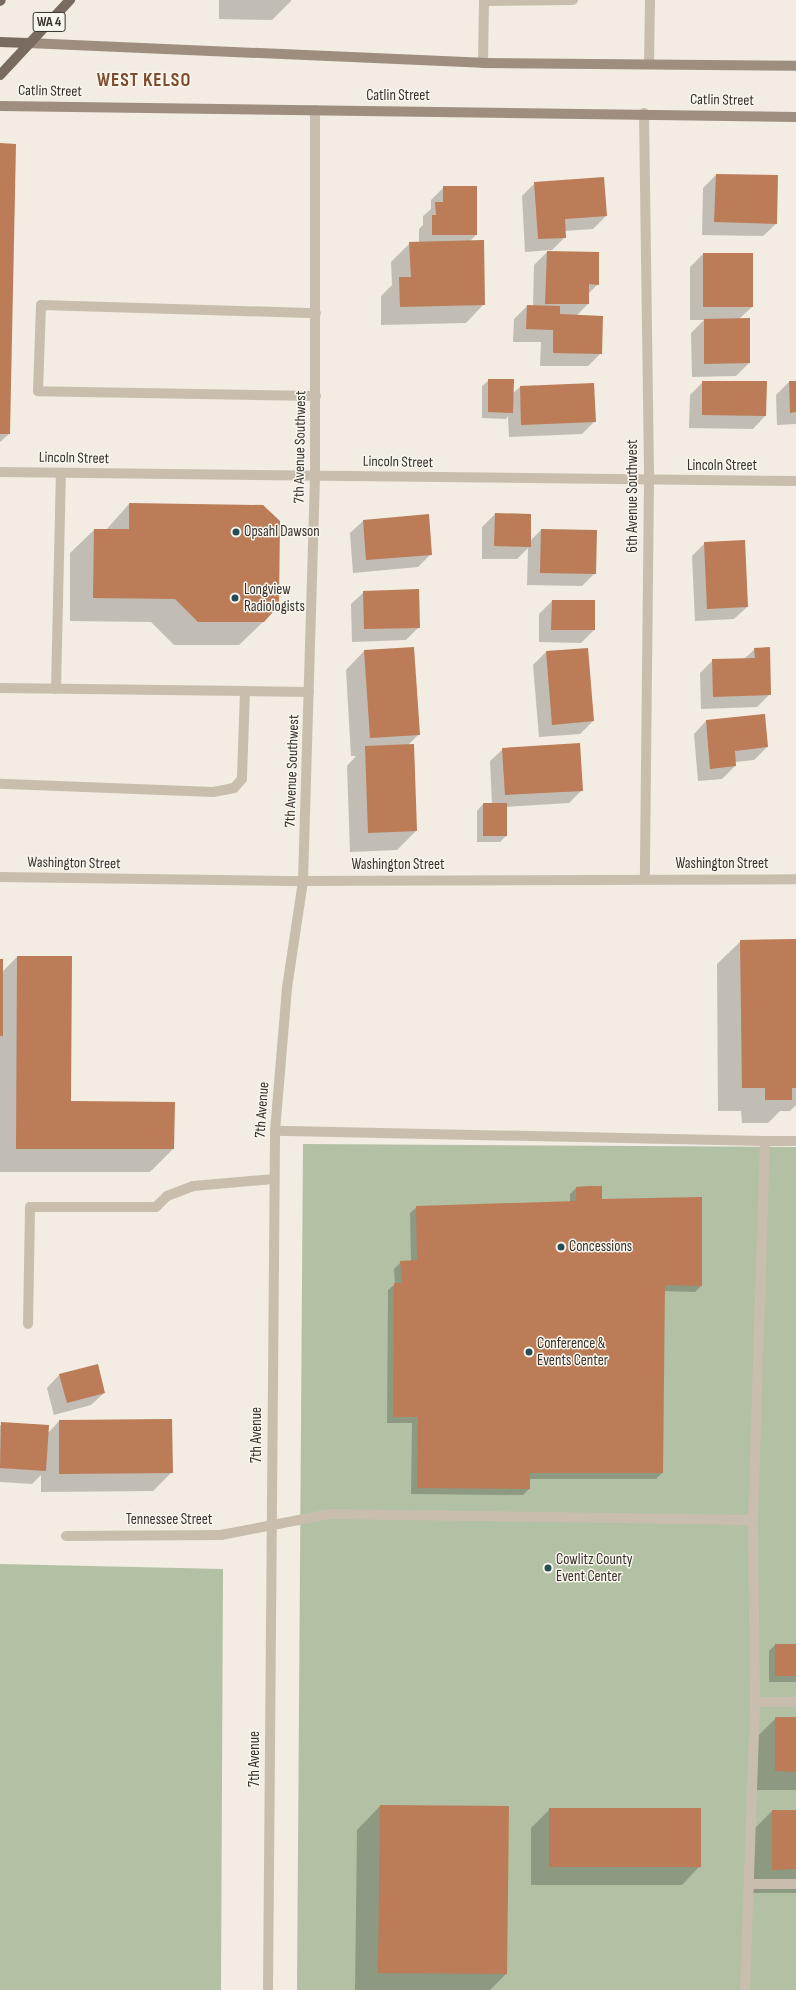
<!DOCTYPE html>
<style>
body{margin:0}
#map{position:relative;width:796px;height:1990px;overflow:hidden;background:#f2ece2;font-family:"Sofia Sans Condensed",sans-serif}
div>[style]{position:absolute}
.green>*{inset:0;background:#b2c0a3}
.shadow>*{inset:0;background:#0003}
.building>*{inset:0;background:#bb7c57}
.service>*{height:10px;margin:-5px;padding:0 5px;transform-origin:5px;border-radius:5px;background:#c9beae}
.minor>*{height:10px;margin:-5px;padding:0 5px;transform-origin:5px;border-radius:5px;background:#c9beae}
.tertiary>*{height:10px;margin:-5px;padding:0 5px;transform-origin:5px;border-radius:5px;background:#c9beae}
.secondary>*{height:10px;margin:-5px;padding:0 5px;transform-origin:5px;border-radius:5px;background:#9d8e80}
.primary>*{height:10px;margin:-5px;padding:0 5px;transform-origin:5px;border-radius:5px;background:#796b5f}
.dots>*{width:11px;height:11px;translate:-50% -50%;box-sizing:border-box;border:2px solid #f9f6ee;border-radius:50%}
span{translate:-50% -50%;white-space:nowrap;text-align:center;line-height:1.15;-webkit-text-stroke:3px #f9f6ee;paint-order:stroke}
.shield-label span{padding:1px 3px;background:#f9f6ee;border:1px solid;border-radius:3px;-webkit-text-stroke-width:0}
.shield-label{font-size:14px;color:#38312c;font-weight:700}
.street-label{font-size:15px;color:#38312c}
.poi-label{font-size:15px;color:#38312c}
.left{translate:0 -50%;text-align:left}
.district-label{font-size:19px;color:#804b2c;font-weight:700;letter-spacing:1px}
</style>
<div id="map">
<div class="green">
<div style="clip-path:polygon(303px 1144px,796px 1147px,796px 1990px,297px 1990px)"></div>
<div style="clip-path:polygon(0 1564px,223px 1569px,221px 1990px,0 1990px)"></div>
</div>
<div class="shadow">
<div style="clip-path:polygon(219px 0,291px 0,291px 1px,272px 20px,219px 19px)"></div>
<div style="clip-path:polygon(0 144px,9px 434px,0 442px)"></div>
<div style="clip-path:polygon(716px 175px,776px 224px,763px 236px,702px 235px,703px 188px)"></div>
<div style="clip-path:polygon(535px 183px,606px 216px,593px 229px,564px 231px,565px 237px,552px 250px,525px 252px,522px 196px)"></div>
<div style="clip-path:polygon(444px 187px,476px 235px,469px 242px,484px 304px,466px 323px,381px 325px,381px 296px,392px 285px,391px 262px,410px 243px,419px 243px,419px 229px,423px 225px,423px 216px,431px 209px,431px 200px)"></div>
<div style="clip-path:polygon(547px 252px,598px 284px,588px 294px,588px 304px,576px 316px,601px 353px,588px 366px,540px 366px,541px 342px,513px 342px,514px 319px,527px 306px,533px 306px,534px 265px)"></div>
<div style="clip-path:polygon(703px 254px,752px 307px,739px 319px,749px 363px,736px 376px,692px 377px,691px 333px,704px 320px,690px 320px,690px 267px)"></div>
<div style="clip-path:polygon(489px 380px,512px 394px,520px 387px,595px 421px,582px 434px,509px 437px,508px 416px,506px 419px,482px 418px,482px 386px)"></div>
<div style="clip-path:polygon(703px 382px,766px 382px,765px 416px,753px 429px,689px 428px,690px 395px)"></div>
<div style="clip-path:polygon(789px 382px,796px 382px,796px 424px,777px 425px,776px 395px)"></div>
<div style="clip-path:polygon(129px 504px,263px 622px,239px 645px,174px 645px,151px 622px,70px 621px,70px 553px,94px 530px,106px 530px)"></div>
<div style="clip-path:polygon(495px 514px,530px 515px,530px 541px,541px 530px,596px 531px,595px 573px,582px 586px,527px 585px,528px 548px,517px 559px,482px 559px,482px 527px)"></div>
<div style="clip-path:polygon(363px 521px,431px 554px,418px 567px,353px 573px,350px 533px)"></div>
<div style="clip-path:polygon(705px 543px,747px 607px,734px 619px,695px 621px,692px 556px)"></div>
<div style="clip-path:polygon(364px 592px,419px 627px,406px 640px,352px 642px,351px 604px)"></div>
<div style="clip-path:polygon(552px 601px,594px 630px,581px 643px,539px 642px,539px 614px)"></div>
<div style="clip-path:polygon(587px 649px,593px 721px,580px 734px,539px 737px,533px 665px,546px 652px)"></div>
<div style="clip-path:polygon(755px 649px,770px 694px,757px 707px,701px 709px,700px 673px,713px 660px,744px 659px)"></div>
<div style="clip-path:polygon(364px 651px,419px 734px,408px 745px,416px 831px,397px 850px,350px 852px,347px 766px,356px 756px,351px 756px,346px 670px)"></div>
<div style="clip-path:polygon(706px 721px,767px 747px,754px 760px,735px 762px,735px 766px,722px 779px,698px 781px,694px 734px)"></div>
<div style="clip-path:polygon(503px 749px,582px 790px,569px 803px,506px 807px,506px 836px,500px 842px,477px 842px,477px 811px,483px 804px,492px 804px,490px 761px)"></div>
<div style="clip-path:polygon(796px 940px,796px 1105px,790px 1111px,780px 1111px,768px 1123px,742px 1123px,741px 1111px,718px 1111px,717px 964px,741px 941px)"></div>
<div style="clip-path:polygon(17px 957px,70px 1102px,173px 1149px,150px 1172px,0 1172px,0 960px,2px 972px)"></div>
<div style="clip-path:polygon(576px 1188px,601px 1200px,701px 1286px,695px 1292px,663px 1291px,662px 1473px,656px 1479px,529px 1479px,529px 1489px,523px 1495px,411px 1494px,412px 1423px,387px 1423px,388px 1290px,395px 1284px,394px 1269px,401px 1262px,411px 1262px,410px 1213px,417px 1207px,570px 1202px,570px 1194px)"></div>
<div style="clip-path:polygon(59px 1375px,104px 1393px,91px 1405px,54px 1415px,47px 1388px)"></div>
<div style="clip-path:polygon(59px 1421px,172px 1472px,153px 1491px,41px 1492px,41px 1475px,32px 1484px,0 1482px,0 1425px,48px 1433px)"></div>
<div style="clip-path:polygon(775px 1645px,796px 1645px,796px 1682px,769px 1682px,769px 1651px)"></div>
<div style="clip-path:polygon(776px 1718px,796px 1718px,796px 1790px,757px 1790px,757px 1737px)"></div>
<div style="clip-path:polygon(380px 1806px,506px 1974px,490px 1990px,355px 1990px,357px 1830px)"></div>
<div style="clip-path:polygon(550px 1809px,700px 1866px,682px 1885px,531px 1885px,531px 1828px)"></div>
<div style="clip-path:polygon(772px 1811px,796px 1811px,796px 1893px,749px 1893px,749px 1834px)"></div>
</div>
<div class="building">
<div style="clip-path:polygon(0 143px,16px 144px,10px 434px,0 434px)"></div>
<div style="clip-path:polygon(716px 174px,778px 175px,777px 224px,714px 222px)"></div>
<div style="clip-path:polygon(604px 177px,607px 216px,565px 219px,566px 238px,538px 239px,534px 182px)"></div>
<div style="clip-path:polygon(443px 186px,477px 186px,477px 235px,432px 235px,432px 215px,436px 215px,435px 202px,443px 202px)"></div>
<div style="clip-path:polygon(484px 240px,485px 305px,400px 307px,399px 277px,411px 277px,409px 242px)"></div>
<div style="clip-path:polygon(547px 251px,599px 252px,599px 285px,589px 284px,589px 304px,545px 304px)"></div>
<div style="clip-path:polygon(703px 253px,753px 253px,753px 307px,703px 307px)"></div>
<div style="clip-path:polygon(527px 305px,560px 306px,560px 314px,603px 316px,602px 354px,553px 353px,553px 330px,526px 329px)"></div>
<div style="clip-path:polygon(750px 318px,750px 363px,704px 364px,704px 319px)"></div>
<div style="clip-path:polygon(488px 379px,514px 379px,513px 413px,488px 412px)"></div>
<div style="clip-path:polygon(702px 381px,767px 381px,766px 416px,702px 415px)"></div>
<div style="clip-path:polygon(789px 381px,796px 381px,796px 412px,790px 413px)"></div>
<div style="clip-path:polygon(594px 383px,596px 422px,521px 425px,520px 386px)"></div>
<div style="clip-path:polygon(129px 503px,263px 505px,280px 521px,279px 605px,264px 622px,198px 622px,175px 599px,93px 598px,94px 529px,129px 529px)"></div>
<div style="clip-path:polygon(495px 513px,531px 514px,531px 547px,494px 546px)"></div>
<div style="clip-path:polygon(429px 514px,432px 555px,366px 560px,363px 520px)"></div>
<div style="clip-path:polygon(541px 529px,597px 530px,596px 574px,540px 573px)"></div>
<div style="clip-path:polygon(745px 540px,748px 607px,707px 609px,704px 542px)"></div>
<div style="clip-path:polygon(419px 589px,420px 628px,364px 629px,363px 591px)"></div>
<div style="clip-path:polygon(552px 600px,595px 600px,595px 630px,551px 630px)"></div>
<div style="clip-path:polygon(414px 647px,420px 735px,370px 738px,364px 650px)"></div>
<div style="clip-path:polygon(770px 647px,771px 695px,713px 697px,712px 659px,755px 658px,754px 648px)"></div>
<div style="clip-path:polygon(588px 648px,594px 721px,552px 725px,546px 651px)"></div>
<div style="clip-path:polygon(765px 714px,768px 747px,735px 751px,736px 766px,710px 769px,706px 720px)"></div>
<div style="clip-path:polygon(580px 743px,583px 791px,505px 795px,502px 748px)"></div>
<div style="clip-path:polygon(414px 744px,417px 831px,368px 833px,365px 746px)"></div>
<div style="clip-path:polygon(483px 803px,507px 803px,507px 836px,483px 836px)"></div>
<div style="clip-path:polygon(796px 939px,796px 1088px,792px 1088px,792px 1100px,765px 1100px,765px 1088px,742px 1088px,740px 940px)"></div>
<div style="clip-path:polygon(17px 956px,72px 956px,71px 1101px,175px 1102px,174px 1149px,16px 1149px)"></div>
<div style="clip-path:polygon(0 959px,3px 959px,3px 1036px,0 1036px)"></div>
<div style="clip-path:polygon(589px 1186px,602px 1186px,602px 1199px,702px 1197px,702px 1286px,665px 1285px,663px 1473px,530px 1473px,530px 1489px,417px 1488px,418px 1417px,393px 1417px,394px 1283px,402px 1283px,400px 1261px,417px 1260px,416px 1206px,576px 1201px,576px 1187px)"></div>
<div style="clip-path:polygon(98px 1364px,105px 1393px,67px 1403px,59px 1374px)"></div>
<div style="clip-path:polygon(172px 1419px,173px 1473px,59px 1474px,59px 1420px)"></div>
<div style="clip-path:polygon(1px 1422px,49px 1425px,46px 1471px,0 1468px)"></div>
<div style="clip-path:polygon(775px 1644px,796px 1644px,796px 1676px,775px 1676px)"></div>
<div style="clip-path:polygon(775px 1717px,796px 1717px,796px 1772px,775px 1771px)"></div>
<div style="clip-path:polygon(380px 1805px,509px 1806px,507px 1974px,378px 1973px)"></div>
<div style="clip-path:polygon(549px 1808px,701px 1808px,701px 1867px,549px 1867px)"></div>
<div style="clip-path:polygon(772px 1810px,796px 1810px,796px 1869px,772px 1870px)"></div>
</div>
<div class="service">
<div style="left:484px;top:1px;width:89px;rotate:-0.6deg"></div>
<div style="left:483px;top:63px;width:63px;rotate:-89.1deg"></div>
<div style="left:316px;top:396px;width:278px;rotate:-179deg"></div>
<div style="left:38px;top:391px;width:86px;rotate:-88deg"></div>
<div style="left:41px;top:305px;width:275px;rotate:1.7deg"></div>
<div style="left:0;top:688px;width:245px;rotate:0.7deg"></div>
<div style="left:245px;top:691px;width:88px;rotate:92deg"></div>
<div style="left:242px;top:779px;width:12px;rotate:132deg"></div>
<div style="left:234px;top:788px;width:21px;rotate:169deg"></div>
<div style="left:213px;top:792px;width:213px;rotate:-177.8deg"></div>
<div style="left:56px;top:689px;width:216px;rotate:-88.7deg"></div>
<div style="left:245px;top:691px;width:64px;rotate:0.9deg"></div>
<div style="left:765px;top:1141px;width:31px"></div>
<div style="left:28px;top:1324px;width:117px;rotate:-89deg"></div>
<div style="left:30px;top:1207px;width:126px"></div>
<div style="left:156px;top:1207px;width:16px;rotate:-45deg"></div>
<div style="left:167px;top:1196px;width:28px;rotate:-21deg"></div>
<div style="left:193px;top:1186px;width:81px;rotate:-4.9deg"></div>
<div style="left:753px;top:1520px;width:182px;rotate:89.4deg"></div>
<div style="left:755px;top:1702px;width:41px"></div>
<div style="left:66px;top:1536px;width:155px;rotate:-0.4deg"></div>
<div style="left:221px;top:1535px;width:111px;rotate:-10.9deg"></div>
<div style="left:330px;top:1514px;width:423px;rotate:0.8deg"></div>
<div style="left:753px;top:1520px;width:379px;rotate:-88.2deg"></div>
<div style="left:765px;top:1141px;width:490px;rotate:-178.8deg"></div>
<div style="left:749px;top:1884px;width:47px"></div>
<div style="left:745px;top:1990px;width:288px;rotate:-88deg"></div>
</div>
<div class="minor">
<div style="left:649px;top:64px;width:64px;rotate:-89.1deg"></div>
<div style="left:644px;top:113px;width:368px;rotate:89.2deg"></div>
<div style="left:649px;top:481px;width:398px;rotate:90.6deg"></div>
<div style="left:0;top:472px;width:796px;rotate:0.65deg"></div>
<div style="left:303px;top:881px;width:405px;rotate:-88.3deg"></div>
<div style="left:315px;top:476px;width:366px;rotate:-90deg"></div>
</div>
<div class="tertiary">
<div style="left:0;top:877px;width:303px;rotate:0.8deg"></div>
<div style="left:303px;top:881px;width:493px;rotate:-0.2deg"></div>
<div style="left:268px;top:1990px;width:859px;rotate:-89.53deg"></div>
<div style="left:275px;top:1131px;width:144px;rotate:-85.2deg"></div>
<div style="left:287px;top:988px;width:108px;rotate:-81.5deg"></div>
</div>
<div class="secondary">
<div style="left:28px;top:43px;width:455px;rotate:2.5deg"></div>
<div style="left:483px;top:63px;width:313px;rotate:0.5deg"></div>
<div style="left:0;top:106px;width:796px;rotate:0.79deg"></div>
</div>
<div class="primary">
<div style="left:0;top:1px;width:1px;rotate:-45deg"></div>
<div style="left:0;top:42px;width:28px;rotate:2deg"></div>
<div style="left:0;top:75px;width:103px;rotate:-47deg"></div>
</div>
<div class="dots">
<div style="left:236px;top:532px;background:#254d56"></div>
<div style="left:235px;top:598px;background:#254d56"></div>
<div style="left:561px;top:1247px;background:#254d56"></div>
<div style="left:529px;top:1352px;background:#254d56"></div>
<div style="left:548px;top:1568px;background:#254d56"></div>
</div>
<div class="shield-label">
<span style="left:49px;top:22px">WA 4</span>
</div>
<div class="street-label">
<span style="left:50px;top:91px;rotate:1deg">Catlin Street</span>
<span style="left:398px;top:96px">Catlin Street</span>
<span style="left:722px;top:100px;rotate:1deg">Catlin Street</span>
<span style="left:300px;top:447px;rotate:-89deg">7th Avenue Southwest</span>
<span style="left:74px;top:458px;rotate:1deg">Lincoln Street</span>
<span style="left:398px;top:462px;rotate:1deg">Lincoln Street</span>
<span style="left:722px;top:466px">Lincoln Street</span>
<span style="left:633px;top:496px;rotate:-90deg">6th Avenue Southwest</span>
<span style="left:292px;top:771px;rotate:-88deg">7th Avenue Southwest</span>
<span style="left:74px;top:863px;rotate:1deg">Washington Street</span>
<span style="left:722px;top:864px">Washington Street</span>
<span style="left:398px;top:865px">Washington Street</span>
<span style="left:262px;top:1110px;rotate:-86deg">7th Avenue</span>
<span style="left:257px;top:1435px;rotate:-90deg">7th Avenue</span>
<span style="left:169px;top:1520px">Tennessee Street</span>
<span style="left:255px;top:1759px;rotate:-90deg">7th Avenue</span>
</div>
<div class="poi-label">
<span class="left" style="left:244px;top:532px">Opsahl Dawson</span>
<span class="left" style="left:244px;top:598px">Longview<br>Radiologists</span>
<span class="left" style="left:569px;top:1247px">Concessions</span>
<span class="left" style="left:537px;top:1352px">Conference &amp;<br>Events Center</span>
<span class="left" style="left:556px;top:1568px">Cowlitz County<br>Event Center</span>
</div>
<div class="district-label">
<span style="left:144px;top:81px">WEST KELSO</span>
</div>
</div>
